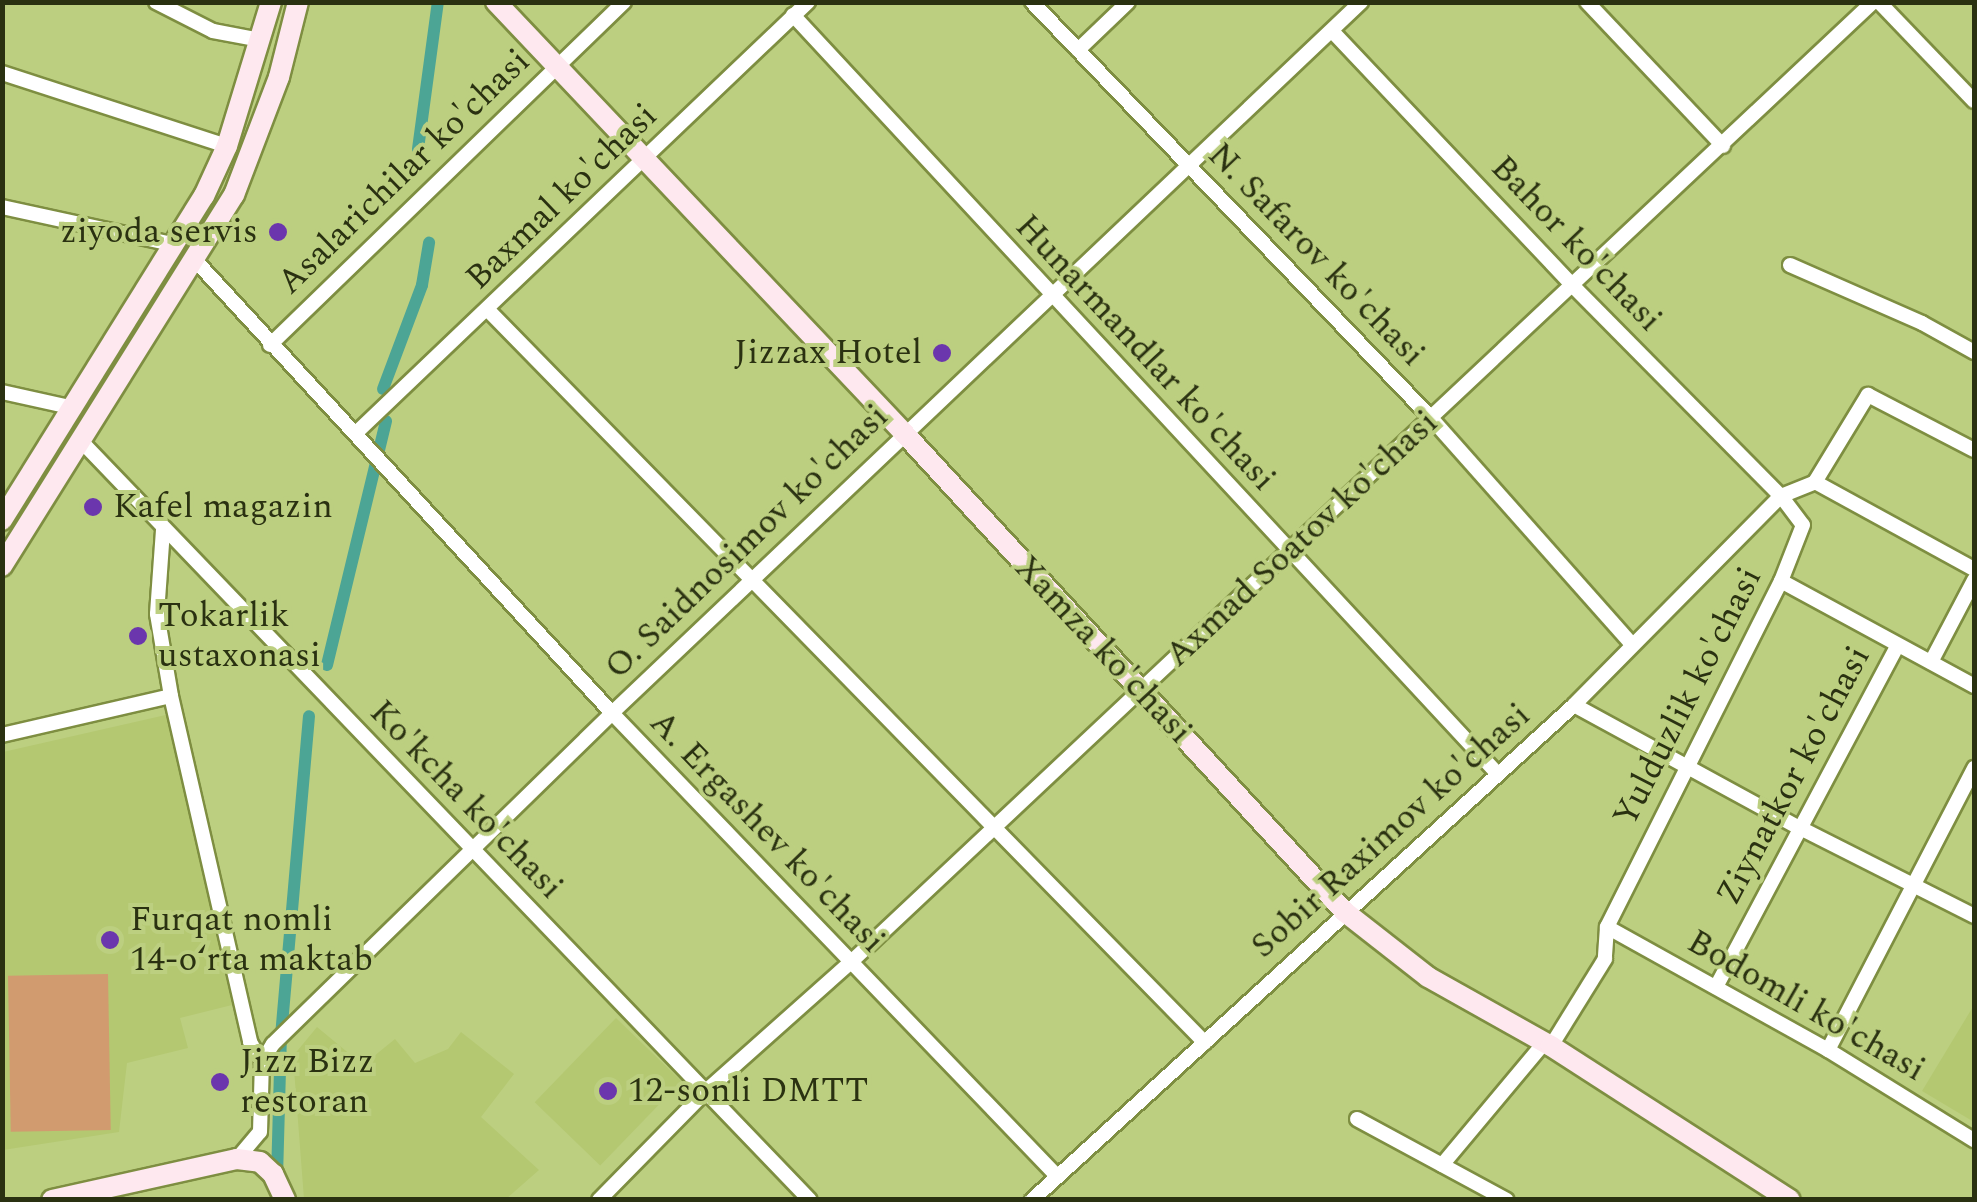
<!DOCTYPE html>
<meta charset="utf-8">
<style>
body{margin:0}
#map{position:relative;width:1977px;height:1202px;overflow:hidden;background:#bccf80;font-family:Spectral,serif}
div>[style]{position:absolute}
.built>*{inset:0;background:#b4c871;transform-origin:0 0}
.green>*{inset:0;background:#d19b6f;transform-origin:0 0}
.canal>*{height:12px;margin:-6px;padding:0 6px;transform-origin:6px;border-radius:6px;background:#4ca595}
.roads{filter:drop-shadow(2px 0 #7e8e41) drop-shadow(-2px 0 #7e8e41) drop-shadow(0 2px #7e8e41) drop-shadow(0 -2px #7e8e41)}
.street>*{height:14px;margin:-7px;padding:0 7px;transform-origin:7px;border-radius:7px;background:#fff}
.secondary>*{height:20px;margin:-10px;padding:0 10px;transform-origin:10px;border-radius:10px;background:#fee8ef}
.dots>*{width:28px;height:28px;translate:-50% -50%;box-sizing:border-box;border:5px solid #bccf80;border-radius:50%}
span{translate:-50% -50%;white-space:nowrap;text-align:center;line-height:1.15;-webkit-text-stroke:8px #bccf80;paint-order:stroke}
.street-label{font-size:35px;color:#2a3111}
.poi-label{font-size:35px;color:#2a3111}
.right{translate:-100% -50%;text-align:right}
.left{translate:0 -50%;text-align:left}
.frame{position:absolute;inset:0;border:5px solid #2a3111;pointer-events:none}
</style>
<div id="map">
<div class="built">
<div style="clip-path:polygon(170px 714px,232px 1005px,180px 1018px,188px 1048px,127px 1063px,119px 1132px,3px 1150px,3px 752px)"></div>
<div style="clip-path:polygon(1974px 1005px,1974px 1122px,1922px 1091px)"></div>
<div style="left:616px;top:1018px;width:91px;height:117px;rotate:44deg"></div>
<div style="clip-path:polygon(317px 1027px,363px 1065px,395px 1039px,415px 1063px,448px 1049px,461px 1032px,514px 1074px,481px 1117px,539px 1170px,506px 1199px,304px 1199px,293px 1056px)"></div>
</div>
<div class="green">
<div style="left:108px;top:974px;width:156px;height:100px;rotate:89deg"></div>
</div>
<div class="canal">
<div style="left:418px;top:149px;width:148px;rotate:-82.3deg"></div>
<div style="left:383px;top:389px;width:111px;rotate:-69.4deg"></div>
<div style="left:422px;top:285px;width:43px;rotate:-80.5deg"></div>
<div style="left:327px;top:665px;width:251px;rotate:-76.4deg"></div>
<div style="left:277px;top:1177px;width:141px;rotate:-88.4deg"></div>
<div style="left:281px;top:1036px;width:321px;rotate:-85deg"></div>
</div>
<div class="roads">
<div class="street">
<div style="left:156px;top:2px;width:64px;rotate:27deg"></div>
<div style="left:213px;top:31px;width:49px;rotate:10.6deg"></div>
<div style="left:1032px;top:2px;width:576px;rotate:46.19deg"></div>
<div style="left:1431px;top:418px;width:302px;rotate:48.4deg"></div>
<div style="left:1587px;top:2px;width:198px;rotate:46.6deg"></div>
<div style="left:1879px;top:2px;width:137px;rotate:46.2deg"></div>
<div style="left:793px;top:15px;width:1034px;rotate:47.12deg"></div>
<div style="left:1332px;top:31px;width:349px;rotate:46.6deg"></div>
<div style="left:1572px;top:285px;width:297px;rotate:45.3deg"></div>
<div style="left:1781px;top:496px;width:36px;rotate:53deg"></div>
<div style="left:1803px;top:525px;width:60px;rotate:111.4deg"></div>
<div style="left:1781px;top:581px;width:387px;rotate:116.7deg"></div>
<div style="left:1607px;top:927px;width:32px;rotate:94deg"></div>
<div style="left:1605px;top:959px;width:102px;rotate:121.8deg"></div>
<div style="left:1078px;top:50px;width:69px;rotate:-43.8deg"></div>
<div style="left:2px;top:73px;width:237px;rotate:18deg"></div>
<div style="left:2px;top:207px;width:178px;rotate:12.3deg"></div>
<div style="left:195px;top:260px;width:616px;rotate:47.37deg"></div>
<div style="left:612px;top:713px;width:642px;rotate:46.14deg"></div>
<div style="left:1790px;top:265px;width:144px;rotate:23.7deg"></div>
<div style="left:1922px;top:323px;width:60px;rotate:29.1deg"></div>
<div style="left:488px;top:310px;width:1025px;rotate:45.63deg"></div>
<div style="left:270px;top:345px;width:493px;rotate:-44.1deg"></div>
<div style="left:2px;top:392px;width:74px;rotate:12.5deg"></div>
<div style="left:356px;top:433px;width:625px;rotate:-43.64deg"></div>
<div style="left:81px;top:441px;width:1052px;rotate:46.16deg"></div>
<div style="left:1815px;top:482px;width:102px;rotate:-58.7deg"></div>
<div style="left:1868px;top:395px;width:119px;rotate:27.4deg"></div>
<div style="left:163px;top:530px;width:84px;rotate:94.1deg"></div>
<div style="left:157px;top:614px;width:83px;rotate:80.3deg"></div>
<div style="left:171px;top:696px;width:355px;rotate:77.1deg"></div>
<div style="left:250px;top:1042px;width:23px;rotate:59deg"></div>
<div style="left:1781px;top:581px;width:220px;rotate:28.5deg"></div>
<div style="left:1931px;top:662px;width:93px;rotate:-62.3deg"></div>
<div style="left:1574px;top:705px;width:257px;rotate:28.6deg"></div>
<div style="left:1800px;top:828px;width:195px;rotate:26.8deg"></div>
<div style="left:2px;top:735px;width:173px;rotate:-13deg"></div>
<div style="left:1607px;top:927px;width:253px;rotate:29.1deg"></div>
<div style="left:1828px;top:1050px;width:172px;rotate:31.7deg"></div>
<div style="left:1716px;top:987px;width:387px;rotate:-62deg"></div>
<div style="left:1828px;top:1050px;width:318px;rotate:-62.6deg"></div>
<div style="left:1357px;top:1119px;width:170px;rotate:28.4deg"></div>
<div style="left:237px;top:1159px;width:35px;rotate:-50deg"></div>
<div style="left:260px;top:1132px;width:70px;rotate:-88.4deg"></div>
<div style="left:262px;top:1062px;width:21px;rotate:-59deg"></div>
<div style="left:273px;top:1044px;width:474px;rotate:-44.3deg"></div>
<div style="left:612px;top:713px;width:1033px;rotate:-43.51deg"></div>
<div style="left:1442px;top:1165px;width:160px;rotate:-50.1deg"></div>
<div style="left:599px;top:1200px;width:153px;rotate:-45.5deg"></div>
<div style="left:706px;top:1091px;width:194px;rotate:-41.7deg"></div>
<div style="left:851px;top:962px;width:1402px;rotate:-43.21deg"></div>
<div style="left:1032px;top:1200px;width:734px;rotate:-42.4deg"></div>
<div style="left:1574px;top:705px;width:294px;rotate:-45.3deg"></div>
<div style="left:1781px;top:496px;width:37px;rotate:-22deg"></div>
<div style="left:1815px;top:482px;width:181px;rotate:28.7deg"></div>
</div>
<div class="secondary">
<div style="left:496px;top:2px;width:593px;rotate:46.57deg"></div>
<div style="left:904px;top:433px;width:651px;rotate:47.37deg"></div>
<div style="left:1345px;top:912px;width:105px;rotate:38.1deg"></div>
<div style="left:1428px;top:977px;width:141px;rotate:29.3deg"></div>
<div style="left:1551px;top:1046px;width:284px;rotate:32.8deg"></div>
<div style="left:2px;top:520px;width:382px;rotate:-58.1deg"></div>
<div style="left:204px;top:196px;width:55px;rotate:-65.3deg"></div>
<div style="left:227px;top:146px;width:151px;rotate:-73deg"></div>
<div style="left:2px;top:566px;width:438px;rotate:-58deg"></div>
<div style="left:234px;top:195px;width:126px;rotate:-69.1deg"></div>
<div style="left:279px;top:77px;width:77px;rotate:-75.8deg"></div>
<div style="left:52px;top:1200px;width:189px;rotate:-12.5deg"></div>
<div style="left:237px;top:1159px;width:23px;rotate:7deg"></div>
<div style="left:260px;top:1162px;width:18px;rotate:43deg"></div>
<div style="left:273px;top:1174px;width:29px;rotate:65deg"></div>
</div>
</div>
<div class="dots">
<div style="left:278px;top:232px;background:#6b36ad"></div>
<div style="left:942px;top:353px;background:#6b36ad"></div>
<div style="left:93px;top:507px;background:#6b36ad"></div>
<div style="left:138px;top:636px;background:#6b36ad"></div>
<div style="left:110px;top:940px;background:#6b36ad"></div>
<div style="left:220px;top:1082px;background:#6b36ad"></div>
<div style="left:608px;top:1091px;background:#6b36ad"></div>
</div>
<div class="street-label">
<span style="left:404px;top:172px;rotate:-44deg">Asalarichilar ko'chasi</span>
<span style="left:562px;top:197px;rotate:-44deg">Baxmal ko'chasi</span>
<span style="left:1576px;top:244px;rotate:46deg">Bahor ko'chasi</span>
<span style="left:1316px;top:255px;rotate:46deg">N. Safarov ko'chasi</span>
<span style="left:1145px;top:353px;rotate:47deg">Hunarmandlar ko'chasi</span>
<span style="left:1302px;top:539px;rotate:-43deg">Axmad Soatov ko'chasi</span>
<span style="left:747px;top:542px;rotate:-44deg">O. Saidnosimov ko'chasi</span>
<span style="left:1103px;top:650px;rotate:47deg">Xamza ko'chasi</span>
<span style="left:1688px;top:697px;rotate:-63deg">Yulduzlik ko'chasi</span>
<span style="left:1794px;top:776px;rotate:-62deg">Ziynatkor ko'chasi</span>
<span style="left:466px;top:800px;rotate:46deg">Ko'kcha ko'chasi</span>
<span style="left:1391px;top:831px;rotate:-42deg">Sobir Raximov ko'chasi</span>
<span style="left:767px;top:832px;rotate:46deg">A. Ergashev ko'chasi</span>
<span style="left:1806px;top:1006px;rotate:30deg">Bodomli ko'chasi</span>
</div>
<div class="poi-label">
<span class="right" style="left:258px;top:232px">ziyoda servis</span>
<span class="right" style="left:922px;top:353px">Jizzax Hotel</span>
<span class="left" style="left:113px;top:507px">Kafel magazin</span>
<span class="left" style="left:158px;top:636px">Tokarlik<br>ustaxonasi</span>
<span class="left" style="left:130px;top:940px">Furqat nomli<br>14-oʻrta maktab</span>
<span class="left" style="left:240px;top:1082px">Jizz Bizz<br>restoran</span>
<span class="left" style="left:628px;top:1091px">12-sonli DMTT</span>
</div>
<div class="frame"></div>
</div>
